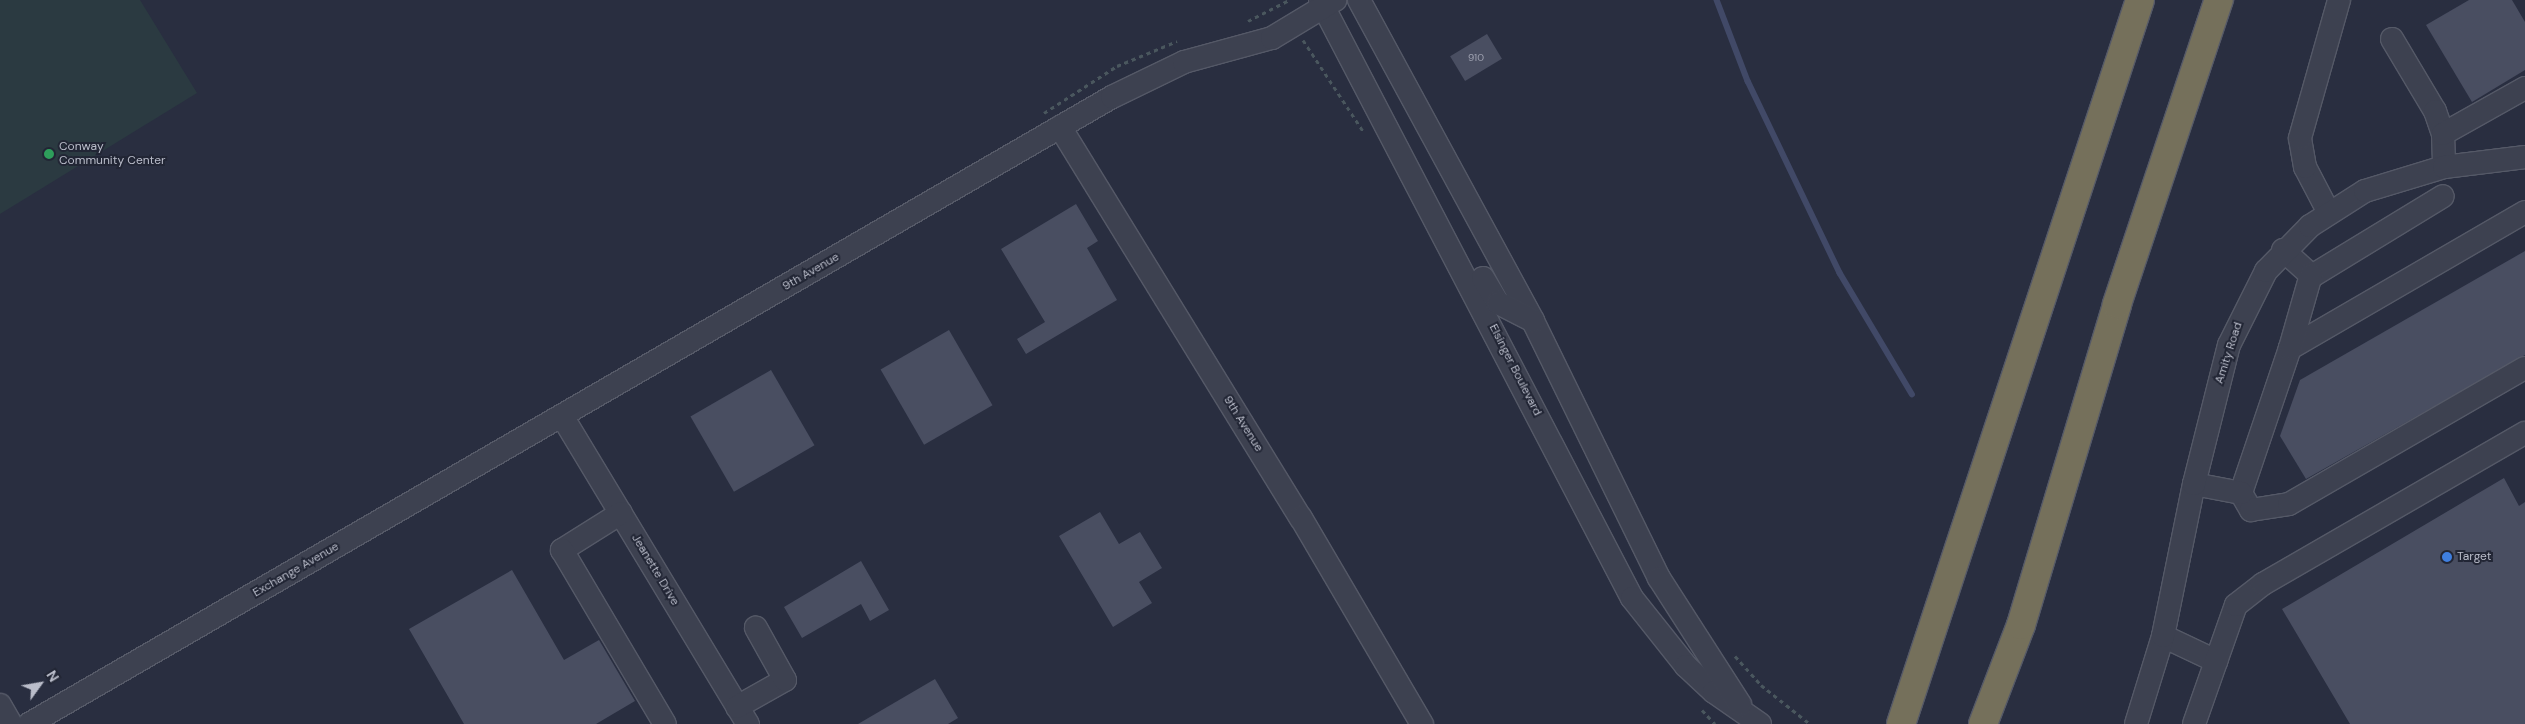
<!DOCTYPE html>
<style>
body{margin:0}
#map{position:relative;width:2525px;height:724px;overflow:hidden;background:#292e40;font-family:"DM Sans",sans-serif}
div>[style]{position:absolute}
.green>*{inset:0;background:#2b3a41}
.stream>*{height:5.5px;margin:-2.75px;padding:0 2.75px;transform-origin:2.75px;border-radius:2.75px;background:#414967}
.building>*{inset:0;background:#494e61;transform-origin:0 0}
.path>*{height:3px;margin-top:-1.5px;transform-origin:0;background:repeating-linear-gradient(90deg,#4a575e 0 4px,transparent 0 8px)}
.roads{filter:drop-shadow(1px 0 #555967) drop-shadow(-1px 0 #555967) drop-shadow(0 1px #555967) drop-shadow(0 -1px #555967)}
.minor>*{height:22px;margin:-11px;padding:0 11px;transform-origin:11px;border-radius:11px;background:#3d4150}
.highway>*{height:28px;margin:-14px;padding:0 14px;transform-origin:14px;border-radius:14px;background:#75705b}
.dots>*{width:14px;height:14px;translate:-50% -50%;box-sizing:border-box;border:2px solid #222635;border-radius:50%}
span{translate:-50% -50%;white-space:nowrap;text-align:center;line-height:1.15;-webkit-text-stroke:4px #222635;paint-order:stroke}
.number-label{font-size:10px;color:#9ea1b0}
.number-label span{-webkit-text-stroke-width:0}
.poi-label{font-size:12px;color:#babdca}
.left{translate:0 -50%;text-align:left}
.street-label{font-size:12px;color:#babdca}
.north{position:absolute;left:15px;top:659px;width:50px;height:50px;-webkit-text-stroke:4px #222635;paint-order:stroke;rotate:58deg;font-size:14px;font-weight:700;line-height:20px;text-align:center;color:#babdca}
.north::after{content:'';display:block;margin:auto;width:18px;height:22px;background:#babdca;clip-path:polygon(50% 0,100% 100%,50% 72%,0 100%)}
</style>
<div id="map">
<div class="green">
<div style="clip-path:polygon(0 0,140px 0,197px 93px,0 214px)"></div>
</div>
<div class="stream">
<div style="left:1717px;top:0;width:87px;rotate:69.1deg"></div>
<div style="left:1748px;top:81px;width:213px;rotate:64.4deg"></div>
<div style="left:1840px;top:273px;width:141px;rotate:59.2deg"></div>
</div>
<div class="building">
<div style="clip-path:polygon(2469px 0,2512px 0,2525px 22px,2525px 70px,2472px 102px,2426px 25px)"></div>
<div style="left:1487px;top:34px;width:29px;height:43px;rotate:59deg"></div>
<div style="clip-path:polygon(1076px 204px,1098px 241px,1087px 248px,1117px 300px,1026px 354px,1017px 339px,1045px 322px,1001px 249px)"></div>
<div style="clip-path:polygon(2525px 251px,2525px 355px,2306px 479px,2280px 436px,2300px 380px)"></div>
<div style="left:949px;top:330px;width:87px;height:79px;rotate:60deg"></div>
<div style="left:771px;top:370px;width:87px;height:93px;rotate:60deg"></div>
<div style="clip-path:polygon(2504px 478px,2519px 506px,2525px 502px,2525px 724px,2350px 724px,2282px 609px)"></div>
<div style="clip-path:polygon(1100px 512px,1119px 544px,1140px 532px,1162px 568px,1139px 582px,1152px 603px,1113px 627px,1059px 536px)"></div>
<div style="clip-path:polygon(861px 561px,889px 610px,870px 621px,861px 604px,802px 638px,784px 607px)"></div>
<div style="clip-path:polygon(512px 570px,564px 660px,599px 640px,635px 701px,596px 724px,464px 724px,409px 629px)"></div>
<div style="clip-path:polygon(935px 679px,958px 718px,948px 724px,858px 724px)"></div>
</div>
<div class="path">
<div style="left:1248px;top:21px;width:46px;rotate:-27.1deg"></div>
<div style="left:1303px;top:40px;width:109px;rotate:56.6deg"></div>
<div style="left:1044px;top:113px;width:87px;rotate:-32.8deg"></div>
<div style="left:1117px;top:66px;width:65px;rotate:-22.6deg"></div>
<div style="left:1735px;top:656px;width:39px;rotate:48deg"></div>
<div style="left:1761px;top:685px;width:63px;rotate:38.5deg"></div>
<div style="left:1702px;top:710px;width:19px;rotate:47deg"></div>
</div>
<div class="roads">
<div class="minor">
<div style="left:1320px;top:0;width:674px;rotate:62.45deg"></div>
<div style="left:1632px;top:598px;width:87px;rotate:51.5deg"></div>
<div style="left:1686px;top:666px;width:38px;rotate:43deg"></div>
<div style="left:1714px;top:692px;width:56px;rotate:34.8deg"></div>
<div style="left:1359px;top:0;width:365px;rotate:61.5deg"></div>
<div style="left:1533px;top:321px;width:286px;rotate:63.9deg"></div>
<div style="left:1659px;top:578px;width:150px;rotate:57.3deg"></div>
<div style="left:2392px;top:39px;width:84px;rotate:59.2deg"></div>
<div style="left:2435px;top:111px;width:24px;rotate:71deg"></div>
<div style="left:2443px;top:134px;width:33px;rotate:88deg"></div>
<div style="left:1060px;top:127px;width:459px;rotate:58.4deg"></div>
<div style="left:1301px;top:518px;width:239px;rotate:59.6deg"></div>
<div style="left:2443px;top:134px;width:94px;rotate:-29.3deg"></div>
<div style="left:2525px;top:212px;width:272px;rotate:149.9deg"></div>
<div style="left:2290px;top:348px;width:153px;rotate:108.7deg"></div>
<div style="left:2241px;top:493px;width:20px;rotate:60deg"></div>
<div style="left:2251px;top:510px;width:38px;rotate:-9deg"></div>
<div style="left:2289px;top:504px;width:272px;rotate:-30deg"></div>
<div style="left:2329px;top:213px;width:52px;rotate:-117.6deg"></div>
<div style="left:2305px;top:167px;width:29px;rotate:-100deg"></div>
<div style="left:2300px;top:138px;width:143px;rotate:-74.2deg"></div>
<div style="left:2283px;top:250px;width:39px;rotate:42deg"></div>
<div style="left:2312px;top:276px;width:153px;rotate:-31.4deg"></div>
<div style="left:1483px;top:278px;width:29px;rotate:59deg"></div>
<div style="left:1498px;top:303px;width:39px;rotate:27deg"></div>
<div style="left:2290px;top:348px;width:76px;rotate:-74deg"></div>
<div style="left:562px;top:416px;width:360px;rotate:58.9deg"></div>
<div style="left:2194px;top:484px;width:48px;rotate:10.8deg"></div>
<div style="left:621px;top:513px;width:70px;rotate:147.9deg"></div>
<div style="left:562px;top:550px;width:202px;rotate:59.4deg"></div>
<div style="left:2163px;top:636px;width:59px;rotate:25.3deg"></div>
<div style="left:0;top:705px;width:22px;rotate:60deg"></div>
<div style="left:737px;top:707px;width:55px;rotate:-29.4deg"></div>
<div style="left:785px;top:680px;width:60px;rotate:-119.1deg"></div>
<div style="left:29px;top:724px;width:1251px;rotate:-30.07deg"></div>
<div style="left:1112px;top:97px;width:80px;rotate:-25.9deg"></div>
<div style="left:1184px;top:62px;width:91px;rotate:-15.3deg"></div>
<div style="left:1272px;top:38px;width:74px;rotate:-31.1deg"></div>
<div style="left:2136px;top:724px;width:92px;rotate:-72.9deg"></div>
<div style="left:2163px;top:636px;width:155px;rotate:-78.5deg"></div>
<div style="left:2194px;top:484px;width:143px;rotate:-75.9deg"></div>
<div style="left:2229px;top:345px;width:83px;rotate:-63.4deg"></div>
<div style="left:2266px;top:271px;width:63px;rotate:-45.6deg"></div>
<div style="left:2310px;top:226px;width:65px;rotate:-32.5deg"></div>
<div style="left:2365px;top:191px;width:83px;rotate:-16.9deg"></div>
<div style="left:2444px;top:167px;width:82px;rotate:-7deg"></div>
<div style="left:2194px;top:724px;width:126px;rotate:-70.6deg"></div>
<div style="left:2236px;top:605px;width:34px;rotate:-38deg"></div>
<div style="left:2263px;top:584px;width:302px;rotate:-30deg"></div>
</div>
<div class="highway">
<div style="left:1901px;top:724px;width:762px;rotate:-71.73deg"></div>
<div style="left:1983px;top:724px;width:106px;rotate:-69deg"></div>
<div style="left:2021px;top:625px;width:335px;rotate:-73.3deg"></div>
<div style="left:2117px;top:304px;width:321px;rotate:-71.5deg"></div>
</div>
</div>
<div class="dots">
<div style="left:49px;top:154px;background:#2e9e5b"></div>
<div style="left:2447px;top:557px;background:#3f7fe0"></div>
</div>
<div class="number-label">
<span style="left:1476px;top:58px">910</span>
</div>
<div class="poi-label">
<span class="left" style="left:59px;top:154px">Conway<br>Community Center</span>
<span class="left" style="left:2457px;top:557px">Target</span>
</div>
<div class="street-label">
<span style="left:811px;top:272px;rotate:-30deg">9th Avenue</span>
<span style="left:2229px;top:353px;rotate:-72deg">Amity Road</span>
<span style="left:1515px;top:370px;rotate:63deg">Elsinger Boulevard</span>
<span style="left:1243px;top:424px;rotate:58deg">9th Avenue</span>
<span style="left:296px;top:570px;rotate:-30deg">Exchange Avenue</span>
<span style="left:655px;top:570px;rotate:59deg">Jeanette Drive</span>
</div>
<div class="north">N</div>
</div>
